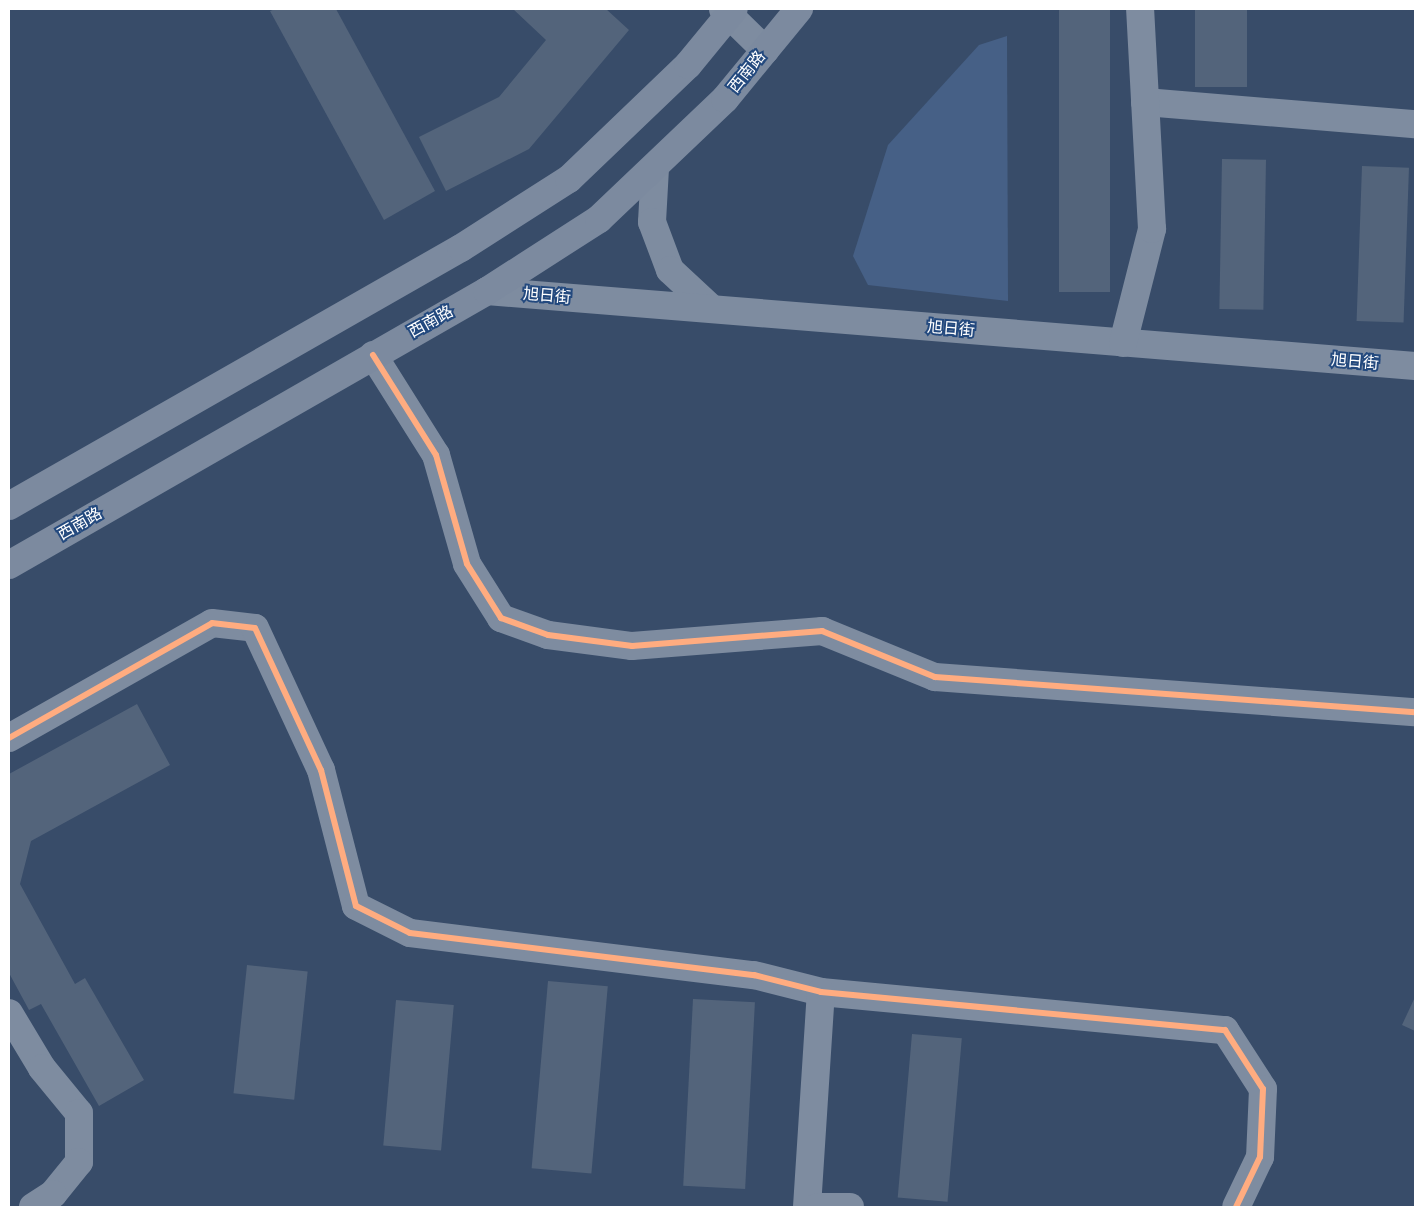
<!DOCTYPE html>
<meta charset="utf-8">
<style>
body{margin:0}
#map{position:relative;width:1424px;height:1216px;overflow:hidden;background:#384c69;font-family:"Nunito Sans","Noto Sans SC",sans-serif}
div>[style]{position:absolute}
.water>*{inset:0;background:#466086}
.building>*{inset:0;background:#53647b;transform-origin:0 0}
.minor>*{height:28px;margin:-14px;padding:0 14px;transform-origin:14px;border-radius:14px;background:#7e8ca0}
.major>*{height:28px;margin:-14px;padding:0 14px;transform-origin:14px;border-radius:14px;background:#7c8a9f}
.cycleway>*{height:6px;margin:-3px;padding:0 3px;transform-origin:3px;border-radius:3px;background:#ffac80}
span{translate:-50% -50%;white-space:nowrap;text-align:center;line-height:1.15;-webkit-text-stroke:4px #23497e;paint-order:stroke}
.street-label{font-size:16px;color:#fff}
.frame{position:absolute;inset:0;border:10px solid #fff;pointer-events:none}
</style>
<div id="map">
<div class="water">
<div style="clip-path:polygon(1007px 36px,1008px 301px,868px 285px,853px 256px,888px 145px,979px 45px)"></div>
</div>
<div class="building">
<div style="clip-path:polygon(275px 9px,336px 9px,435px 191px,384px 220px,270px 11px)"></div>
<div style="clip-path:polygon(513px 9px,606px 9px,629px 30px,529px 149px,446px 191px,419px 137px,499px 97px,546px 40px)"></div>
<div style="left:1059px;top:9px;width:51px;height:283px"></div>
<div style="left:1195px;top:9px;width:52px;height:78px"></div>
<div style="left:1222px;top:159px;width:44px;height:150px;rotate:1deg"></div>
<div style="left:1362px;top:166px;width:47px;height:155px;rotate:2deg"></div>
<div style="clip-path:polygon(137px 704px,170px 765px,31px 841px,20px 884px,75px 984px,85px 978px,144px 1080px,99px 1106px,41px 1004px,29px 1010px,9px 973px,9px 774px)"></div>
<div style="left:247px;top:965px;width:61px;height:129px;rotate:6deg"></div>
<div style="left:548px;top:981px;width:60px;height:188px;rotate:5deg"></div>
<div style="clip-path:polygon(1415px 997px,1415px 1031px,1402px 1025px)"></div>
<div style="left:693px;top:999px;width:62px;height:187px;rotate:3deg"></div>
<div style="left:396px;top:1000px;width:58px;height:146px;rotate:5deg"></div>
<div style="left:912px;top:1034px;width:50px;height:164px;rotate:5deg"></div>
</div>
<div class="minor">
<div style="left:723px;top:9px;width:59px;rotate:44.3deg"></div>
<div style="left:1145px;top:102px;width:271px;rotate:4.7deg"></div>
<div style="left:655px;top:168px;width:54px;rotate:93.2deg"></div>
<div style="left:652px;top:222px;width:51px;rotate:69.4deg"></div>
<div style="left:670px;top:270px;width:57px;rotate:42.9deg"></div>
<div style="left:487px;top:291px;width:931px;rotate:4.62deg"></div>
<div style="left:1123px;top:343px;width:118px;rotate:-75.7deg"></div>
<div style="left:1152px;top:229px;width:220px;rotate:-93.1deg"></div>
<div style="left:373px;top:355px;width:118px;rotate:57.8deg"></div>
<div style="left:436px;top:455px;width:113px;rotate:74.1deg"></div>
<div style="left:467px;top:564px;width:64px;rotate:57.8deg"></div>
<div style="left:501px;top:618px;width:50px;rotate:19.9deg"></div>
<div style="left:548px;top:635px;width:85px;rotate:7.5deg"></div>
<div style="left:632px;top:646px;width:191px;rotate:-4.5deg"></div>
<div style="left:822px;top:631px;width:122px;rotate:22.2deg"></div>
<div style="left:935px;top:677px;width:481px;rotate:4.2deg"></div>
<div style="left:9px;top:738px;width:233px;rotate:-29.5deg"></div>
<div style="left:212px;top:623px;width:43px;rotate:6.6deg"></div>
<div style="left:255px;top:628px;width:157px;rotate:65.1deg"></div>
<div style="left:321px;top:770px;width:140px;rotate:75.6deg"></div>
<div style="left:356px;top:906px;width:60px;rotate:26.6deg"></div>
<div style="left:410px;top:933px;width:347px;rotate:7deg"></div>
<div style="left:754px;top:975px;width:69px;rotate:14.2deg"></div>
<div style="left:821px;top:992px;width:406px;rotate:5.4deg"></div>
<div style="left:1225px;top:1030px;width:70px;rotate:57.2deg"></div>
<div style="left:1263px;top:1089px;width:68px;rotate:92.5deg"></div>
<div style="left:1260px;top:1157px;width:55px;rotate:115.6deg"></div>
<div style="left:9px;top:1013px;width:64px;rotate:59deg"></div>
<div style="left:42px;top:1068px;width:58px;rotate:50.6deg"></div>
<div style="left:79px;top:1113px;width:49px;rotate:90deg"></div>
<div style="left:79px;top:1162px;width:41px;rotate:129.1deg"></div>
<div style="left:53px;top:1194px;width:24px;rotate:147deg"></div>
<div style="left:807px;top:1207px;width:215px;rotate:-86.3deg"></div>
<div style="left:818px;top:1207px;width:32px"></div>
</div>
<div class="major">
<div style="left:9px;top:506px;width:520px;rotate:-29.72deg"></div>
<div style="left:461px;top:248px;width:128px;rotate:-32.6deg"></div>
<div style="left:569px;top:179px;width:165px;rotate:-43.8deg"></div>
<div style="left:688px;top:65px;width:72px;rotate:-50.6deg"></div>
<div style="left:9px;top:565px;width:551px;rotate:-29.82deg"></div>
<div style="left:487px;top:291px;width:133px;rotate:-32.7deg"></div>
<div style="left:599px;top:219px;width:174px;rotate:-43.6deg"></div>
<div style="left:725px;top:99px;width:117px;rotate:-50.6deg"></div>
</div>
<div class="cycleway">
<div style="left:373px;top:355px;width:118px;rotate:57.8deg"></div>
<div style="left:436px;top:455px;width:113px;rotate:74.1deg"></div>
<div style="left:467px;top:564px;width:64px;rotate:57.8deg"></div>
<div style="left:501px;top:618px;width:50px;rotate:19.9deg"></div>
<div style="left:548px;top:635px;width:85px;rotate:7.5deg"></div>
<div style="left:632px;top:646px;width:191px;rotate:-4.5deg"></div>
<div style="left:822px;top:631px;width:122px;rotate:22.2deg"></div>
<div style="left:935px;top:677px;width:481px;rotate:4.2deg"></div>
<div style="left:9px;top:738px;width:233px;rotate:-29.5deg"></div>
<div style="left:212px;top:623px;width:43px;rotate:6.6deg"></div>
<div style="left:255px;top:628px;width:157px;rotate:65.1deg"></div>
<div style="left:321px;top:770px;width:140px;rotate:75.6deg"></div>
<div style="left:356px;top:906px;width:60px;rotate:26.6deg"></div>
<div style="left:410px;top:933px;width:347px;rotate:7deg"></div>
<div style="left:754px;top:975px;width:69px;rotate:14.2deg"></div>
<div style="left:821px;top:992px;width:406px;rotate:5.4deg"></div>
<div style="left:1225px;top:1030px;width:70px;rotate:57.2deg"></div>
<div style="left:1263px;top:1089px;width:68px;rotate:92.5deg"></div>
<div style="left:1260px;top:1157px;width:55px;rotate:115.6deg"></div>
</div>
<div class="street-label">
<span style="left:747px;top:72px;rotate:-51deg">西南路</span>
<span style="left:547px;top:296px;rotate:5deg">旭日街</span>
<span style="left:431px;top:322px;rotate:-29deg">西南路</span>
<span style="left:951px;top:329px;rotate:5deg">旭日街</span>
<span style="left:1355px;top:362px;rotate:5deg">旭日街</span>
<span style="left:80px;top:524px;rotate:-30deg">西南路</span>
</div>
<div class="frame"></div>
</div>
